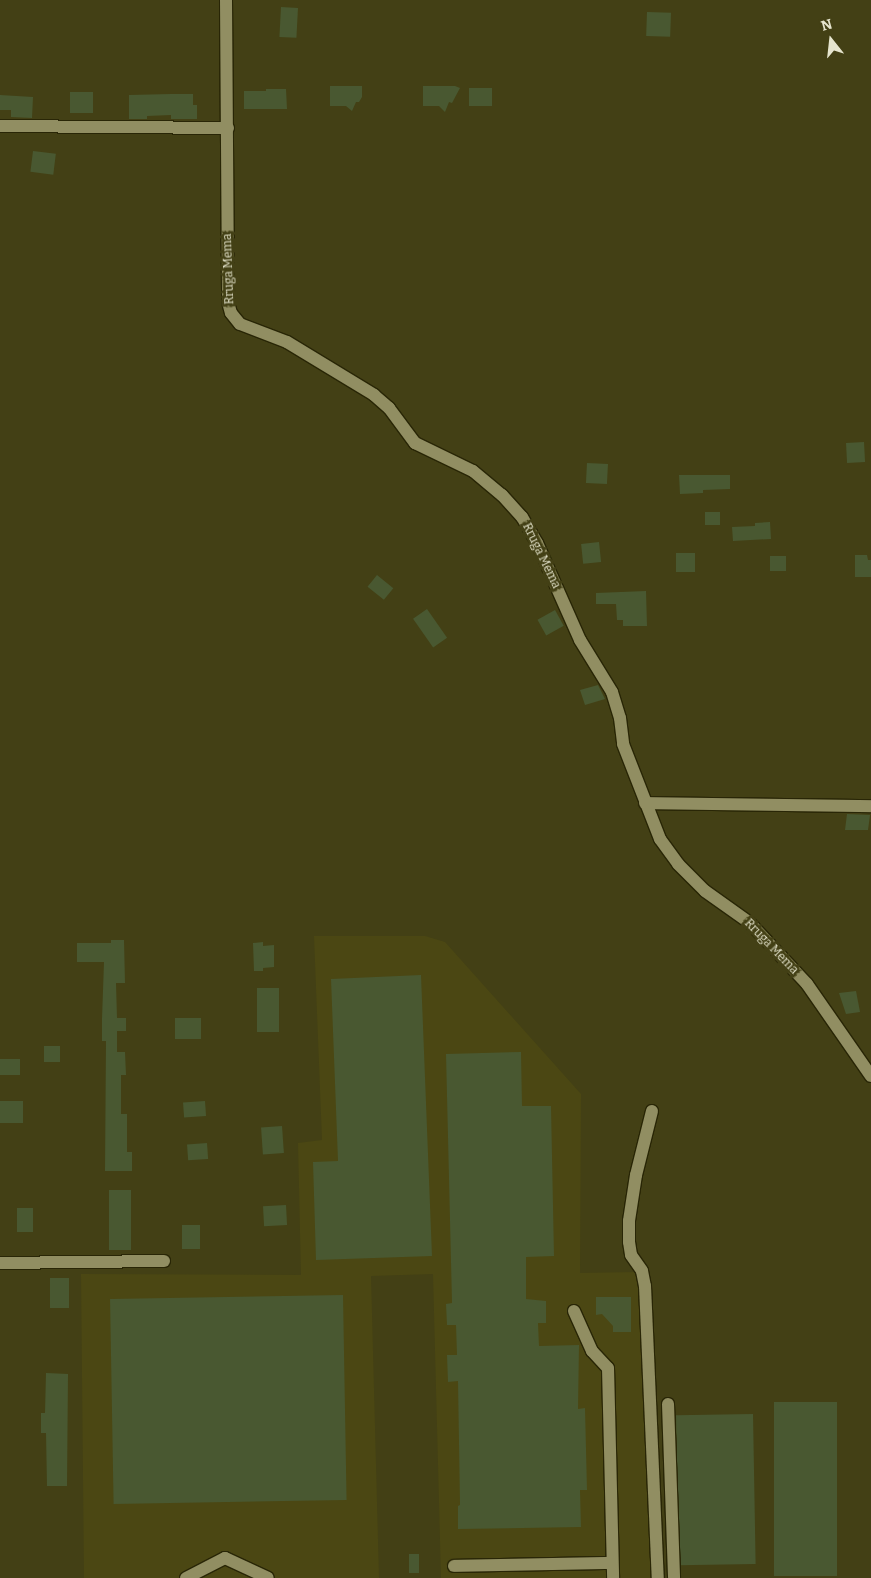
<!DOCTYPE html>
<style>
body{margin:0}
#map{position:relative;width:871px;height:1578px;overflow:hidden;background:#434015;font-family:Bitter,serif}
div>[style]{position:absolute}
.built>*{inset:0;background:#4b4713}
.building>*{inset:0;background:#495831;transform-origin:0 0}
.roads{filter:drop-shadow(1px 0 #292606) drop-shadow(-1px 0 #292606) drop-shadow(0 1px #292606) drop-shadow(0 -1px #292606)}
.minor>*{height:12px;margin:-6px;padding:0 6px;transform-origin:6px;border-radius:6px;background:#918e62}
span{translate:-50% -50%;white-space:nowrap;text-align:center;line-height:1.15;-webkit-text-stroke:5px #434015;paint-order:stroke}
.street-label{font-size:12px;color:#e6e5ce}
.north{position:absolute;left:806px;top:15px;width:50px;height:50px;-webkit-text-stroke:4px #434015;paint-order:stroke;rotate:344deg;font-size:14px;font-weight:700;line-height:20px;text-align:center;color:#e6e5ce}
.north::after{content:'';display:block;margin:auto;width:18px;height:22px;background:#e6e5ce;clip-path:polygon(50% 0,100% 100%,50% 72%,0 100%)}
</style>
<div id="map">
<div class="built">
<div style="clip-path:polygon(314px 936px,425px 936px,445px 942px,581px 1094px,580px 1273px,637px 1272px,641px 1288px,655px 1578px,441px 1578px,433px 1274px,371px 1276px,379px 1578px,84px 1578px,81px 1274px,301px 1275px,298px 1143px,322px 1140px)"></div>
</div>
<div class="building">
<div style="left:281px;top:7px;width:17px;height:30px;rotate:3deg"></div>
<div style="left:647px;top:12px;width:24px;height:24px;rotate:2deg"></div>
<div style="clip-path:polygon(330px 86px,362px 86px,362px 97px,359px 102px,356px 102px,352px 111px,346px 106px,330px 106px)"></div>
<div style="clip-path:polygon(423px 86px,455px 86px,460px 88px,452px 103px,449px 102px,445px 112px,439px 106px,423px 106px)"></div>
<div style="left:469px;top:88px;width:23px;height:18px"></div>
<div style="clip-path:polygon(266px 89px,286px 89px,287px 109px,244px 109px,244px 91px,266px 91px)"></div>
<div style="left:70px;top:92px;width:23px;height:21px"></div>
<div style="clip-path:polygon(171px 94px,193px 94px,193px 105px,197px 105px,197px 119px,171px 119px,171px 115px,147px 116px,147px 119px,129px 119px,129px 95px)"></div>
<div style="clip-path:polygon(0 95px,33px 97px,32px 118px,11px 117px,11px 110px,0 110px)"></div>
<div style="left:33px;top:151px;width:23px;height:21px;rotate:7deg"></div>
<div style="left:864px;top:442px;width:20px;height:18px;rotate:87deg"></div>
<div style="left:587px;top:463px;width:21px;height:20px;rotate:3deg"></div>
<div style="clip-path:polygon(679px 475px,730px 475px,730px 489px,703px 490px,703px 493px,680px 494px)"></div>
<div style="left:705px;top:512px;width:15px;height:13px"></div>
<div style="clip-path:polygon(770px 522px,771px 539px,733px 541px,732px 527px,755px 526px,755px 523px)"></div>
<div style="left:599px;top:542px;width:20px;height:18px;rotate:84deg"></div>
<div style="left:676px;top:553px;width:19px;height:19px"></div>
<div style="clip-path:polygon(855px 555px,867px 555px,868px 560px,871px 560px,871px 577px,855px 577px)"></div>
<div style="left:770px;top:556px;width:16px;height:15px"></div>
<div style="left:377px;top:575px;width:21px;height:15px;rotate:39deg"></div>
<div style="clip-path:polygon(646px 591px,647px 626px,623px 626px,623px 620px,617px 620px,616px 604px,596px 604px,596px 593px)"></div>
<div style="left:427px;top:609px;width:35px;height:17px;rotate:55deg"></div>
<div style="left:555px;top:610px;width:18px;height:20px;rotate:61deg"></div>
<div style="clip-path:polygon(598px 685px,605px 699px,585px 705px,580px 690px)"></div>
<div style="clip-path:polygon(847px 814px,870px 815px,868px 830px,845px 830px)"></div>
<div style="clip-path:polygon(111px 940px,124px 940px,125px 983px,116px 983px,117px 1018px,126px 1018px,126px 1031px,117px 1031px,117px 1052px,125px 1052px,126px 1075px,121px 1075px,121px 1114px,127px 1114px,127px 1152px,132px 1152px,132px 1171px,105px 1171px,106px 1041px,102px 1041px,102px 1019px,104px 962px,77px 962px,77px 943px,111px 943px)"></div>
<div style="clip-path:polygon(263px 942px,263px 946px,274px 945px,274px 967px,263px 968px,263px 971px,254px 971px,253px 943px)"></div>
<div style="clip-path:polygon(421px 975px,432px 1256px,316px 1260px,313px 1162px,338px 1161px,331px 979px)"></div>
<div style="left:257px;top:988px;width:22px;height:44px"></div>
<div style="clip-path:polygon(856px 991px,860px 1012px,846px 1014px,839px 993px)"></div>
<div style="left:201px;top:1018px;width:21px;height:26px;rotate:90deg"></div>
<div style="left:44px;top:1046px;width:16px;height:16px"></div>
<div style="clip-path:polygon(521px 1052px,522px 1106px,551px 1106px,554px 1256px,526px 1257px,526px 1299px,546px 1301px,546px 1323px,538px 1323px,539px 1346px,579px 1345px,578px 1409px,585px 1408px,587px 1490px,580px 1490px,581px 1527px,458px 1529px,458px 1506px,460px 1505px,458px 1381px,448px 1382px,447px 1355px,457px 1355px,456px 1325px,447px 1325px,446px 1304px,452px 1303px,446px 1054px)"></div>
<div style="left:0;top:1059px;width:20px;height:16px"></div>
<div style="left:23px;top:1101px;width:22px;height:23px;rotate:90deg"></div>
<div style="left:205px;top:1101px;width:15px;height:22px;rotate:86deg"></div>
<div style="left:282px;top:1126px;width:27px;height:21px;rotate:86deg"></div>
<div style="left:207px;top:1143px;width:16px;height:20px;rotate:86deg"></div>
<div style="left:109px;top:1190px;width:22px;height:60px"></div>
<div style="left:286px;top:1205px;width:20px;height:23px;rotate:87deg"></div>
<div style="left:17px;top:1208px;width:16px;height:24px"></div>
<div style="left:182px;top:1225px;width:18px;height:24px"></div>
<div style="left:50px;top:1278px;width:19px;height:30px"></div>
<div style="left:343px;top:1295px;width:205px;height:233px;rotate:89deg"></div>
<div style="clip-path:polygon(596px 1297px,631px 1297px,631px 1332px,613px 1332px,613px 1326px,602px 1314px,596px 1315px)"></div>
<div style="clip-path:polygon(46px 1373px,68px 1374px,67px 1486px,47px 1486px,46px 1433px,41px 1433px,41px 1413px,45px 1413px)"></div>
<div style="left:774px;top:1402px;width:63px;height:174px"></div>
<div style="left:753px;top:1414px;width:150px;height:77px;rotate:89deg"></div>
<div style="left:409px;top:1554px;width:10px;height:19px"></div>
</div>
<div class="roads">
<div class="minor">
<div style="left:226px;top:0;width:302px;rotate:89.6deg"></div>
<div style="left:228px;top:302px;width:11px;rotate:75deg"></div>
<div style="left:231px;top:313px;width:14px;rotate:51deg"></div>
<div style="left:240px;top:324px;width:50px;rotate:21deg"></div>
<div style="left:287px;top:342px;width:102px;rotate:31.3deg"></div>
<div style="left:374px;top:395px;width:20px;rotate:41deg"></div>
<div style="left:389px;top:408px;width:44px;rotate:53.4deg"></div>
<div style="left:415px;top:443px;width:64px;rotate:25.8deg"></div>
<div style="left:473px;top:471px;width:38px;rotate:40deg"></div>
<div style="left:502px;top:495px;width:30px;rotate:48deg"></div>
<div style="left:522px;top:517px;width:30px;rotate:60deg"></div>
<div style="left:537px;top:543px;width:106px;rotate:66.1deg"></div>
<div style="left:580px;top:640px;width:61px;rotate:58.4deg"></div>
<div style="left:612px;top:692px;width:27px;rotate:73deg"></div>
<div style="left:620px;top:718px;width:26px;rotate:83deg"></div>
<div style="left:623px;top:744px;width:102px;rotate:68.7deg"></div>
<div style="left:660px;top:839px;width:31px;rotate:54deg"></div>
<div style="left:678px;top:864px;width:38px;rotate:45deg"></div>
<div style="left:705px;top:891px;width:55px;rotate:35.4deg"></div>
<div style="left:750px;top:923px;width:83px;rotate:46.9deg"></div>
<div style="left:807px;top:984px;width:112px;rotate:55.2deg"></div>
<div style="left:0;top:126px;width:228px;rotate:0.5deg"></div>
<div style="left:645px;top:803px;width:226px;rotate:0.8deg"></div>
<div style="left:652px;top:1111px;width:66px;rotate:104deg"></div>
<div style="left:636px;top:1175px;width:47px;rotate:98.7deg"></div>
<div style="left:629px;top:1221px;width:21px;rotate:90deg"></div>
<div style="left:629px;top:1242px;width:13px;rotate:81deg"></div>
<div style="left:631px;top:1255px;width:19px;rotate:55deg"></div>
<div style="left:642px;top:1271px;width:15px;rotate:79deg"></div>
<div style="left:645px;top:1286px;width:292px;rotate:87.5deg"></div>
<div style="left:0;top:1263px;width:164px;rotate:-0.7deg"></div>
<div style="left:574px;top:1311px;width:44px;rotate:65.8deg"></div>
<div style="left:592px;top:1351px;width:23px;rotate:47deg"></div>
<div style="left:608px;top:1368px;width:210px;rotate:88.6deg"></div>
<div style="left:668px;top:1404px;width:174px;rotate:88deg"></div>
<div style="left:454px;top:1566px;width:158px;rotate:-1.1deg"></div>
<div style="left:186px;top:1578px;width:44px;rotate:-27.1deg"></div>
<div style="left:225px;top:1558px;width:47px;rotate:24.9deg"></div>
</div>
</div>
<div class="street-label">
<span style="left:229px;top:269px;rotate:-92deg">Rruga Mema</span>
<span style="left:541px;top:556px;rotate:64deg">Rruga Mema</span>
<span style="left:771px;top:947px;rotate:46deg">Rruga Mema</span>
</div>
<div class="north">N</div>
</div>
